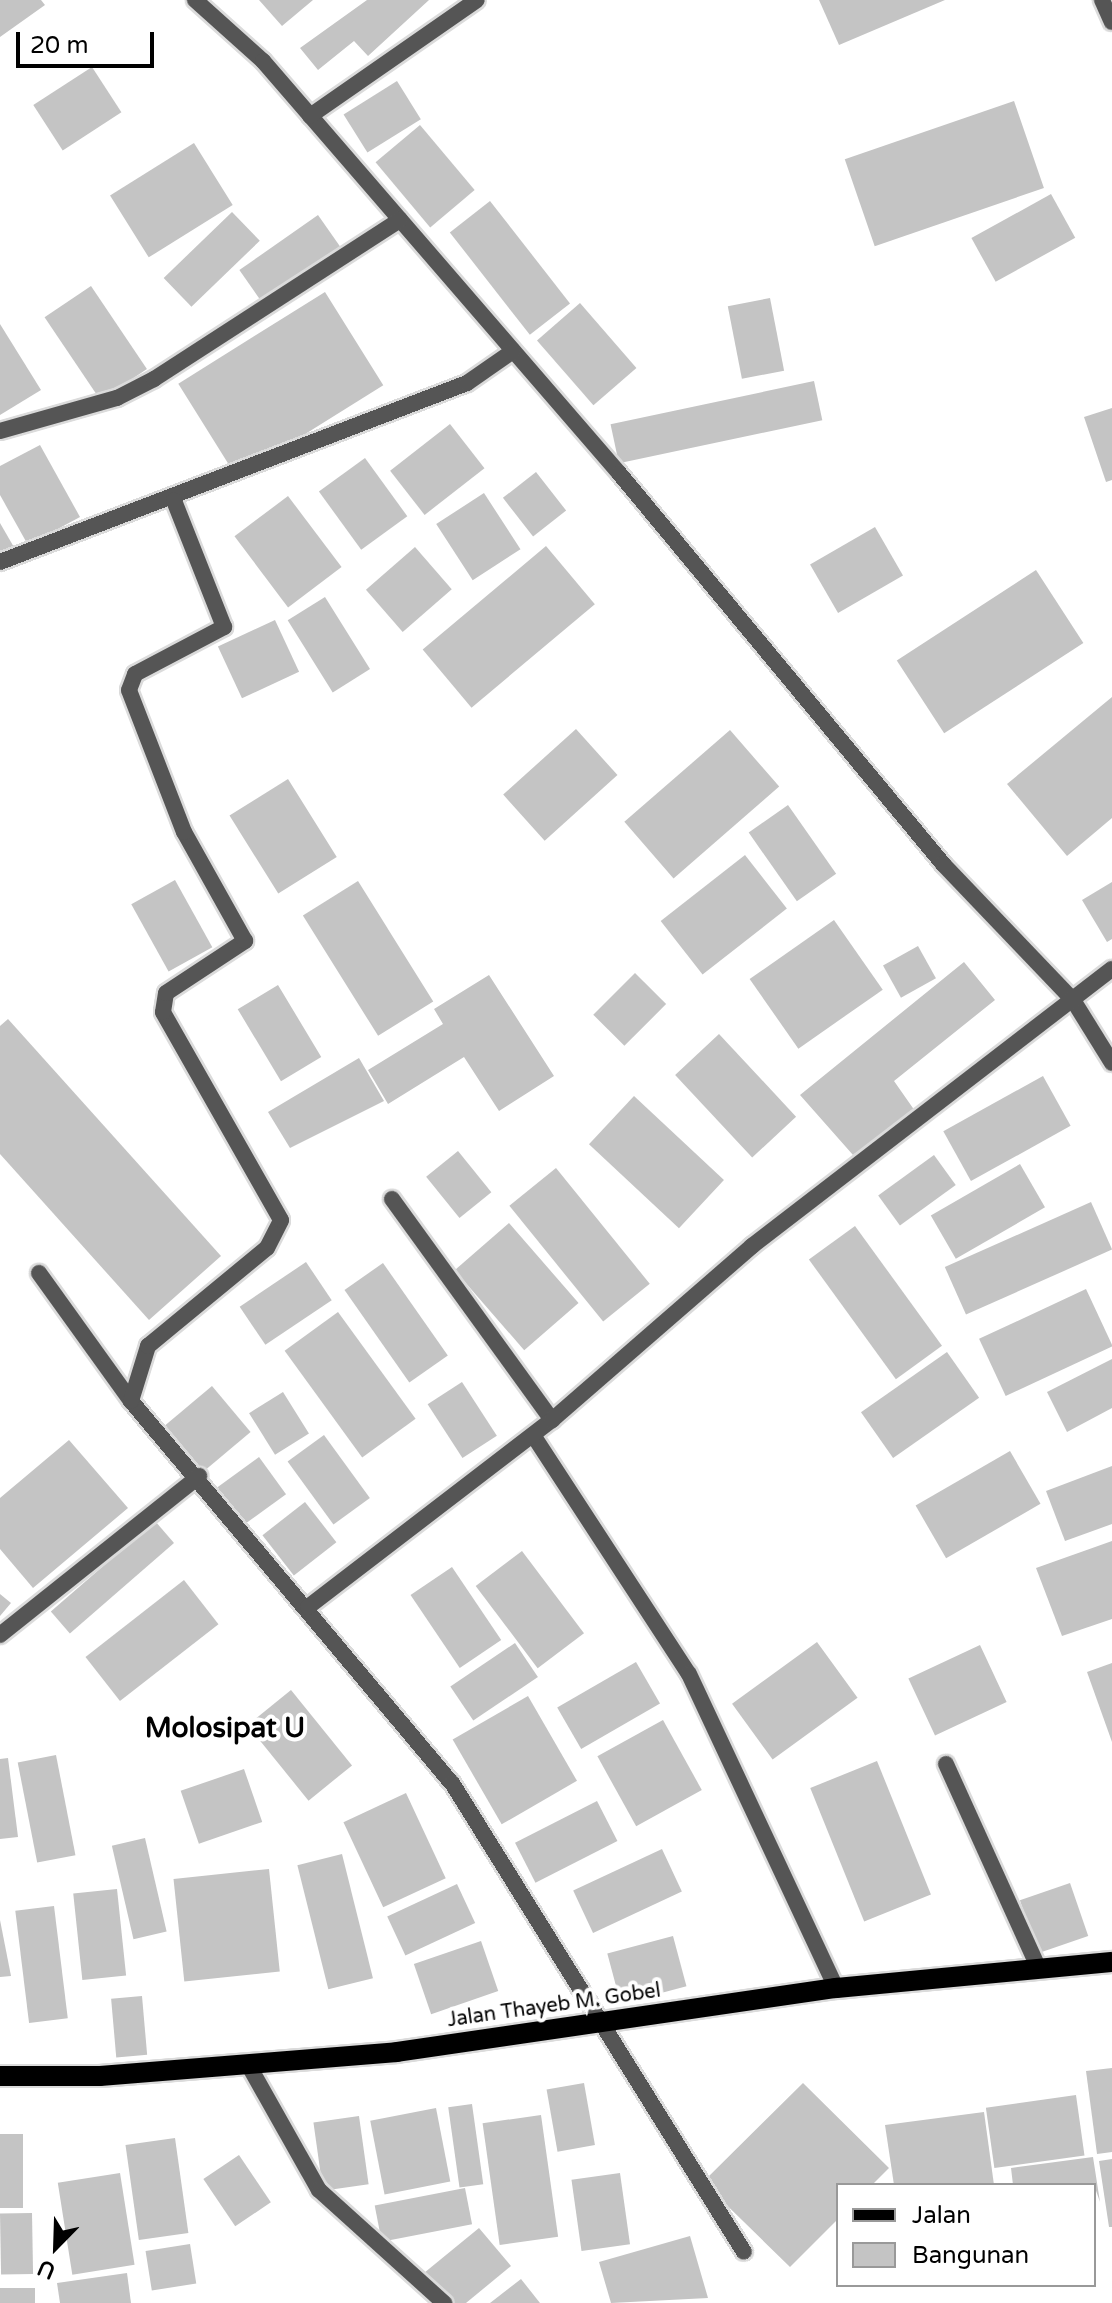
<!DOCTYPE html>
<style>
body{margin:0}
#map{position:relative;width:1112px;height:2303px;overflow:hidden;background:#fff;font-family:"Varela Round",sans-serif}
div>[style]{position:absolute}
.building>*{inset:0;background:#c4c4c4;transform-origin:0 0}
.roads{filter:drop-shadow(2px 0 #dbdbdb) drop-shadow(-2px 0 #dbdbdb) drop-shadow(0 2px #dbdbdb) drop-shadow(0 -2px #dbdbdb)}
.street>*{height:16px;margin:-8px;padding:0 8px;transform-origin:8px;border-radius:8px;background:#555}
.primary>*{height:20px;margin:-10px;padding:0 10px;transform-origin:10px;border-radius:10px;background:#000}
span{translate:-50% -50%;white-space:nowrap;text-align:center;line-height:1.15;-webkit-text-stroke:8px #fff;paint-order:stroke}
.street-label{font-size:20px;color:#000}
.district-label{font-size:28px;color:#000;font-weight:700}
.legend{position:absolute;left:836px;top:2183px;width:260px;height:104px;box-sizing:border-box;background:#fff;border:2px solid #999;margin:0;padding:10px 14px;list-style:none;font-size:24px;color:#000}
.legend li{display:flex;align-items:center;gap:16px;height:40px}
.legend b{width:40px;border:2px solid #999}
.north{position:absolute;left:16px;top:2207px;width:80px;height:80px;-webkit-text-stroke:6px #fff;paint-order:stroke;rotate:203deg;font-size:22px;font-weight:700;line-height:32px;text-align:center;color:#000}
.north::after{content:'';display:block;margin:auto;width:28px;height:36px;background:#000;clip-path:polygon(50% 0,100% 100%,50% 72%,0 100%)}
.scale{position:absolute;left:16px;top:32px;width:138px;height:36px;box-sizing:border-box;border:4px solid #000;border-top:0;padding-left:10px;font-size:24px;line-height:28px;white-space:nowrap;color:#000;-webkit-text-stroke:6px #fff;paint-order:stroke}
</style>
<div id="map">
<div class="building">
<div style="clip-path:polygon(0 0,41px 0,45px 5px,0 37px)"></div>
<div style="clip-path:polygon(259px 0,313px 0,282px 26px)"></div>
<div style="clip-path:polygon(367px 0,429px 0,368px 56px,354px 41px,318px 70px,300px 48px)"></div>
<div style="clip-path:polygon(819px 0,945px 0,839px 45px)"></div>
<div style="left:92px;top:67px;width:54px;height:70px;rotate:57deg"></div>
<div style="left:397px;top:81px;width:45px;height:63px;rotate:58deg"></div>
<div style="left:1014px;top:101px;width:92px;height:179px;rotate:71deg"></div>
<div style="left:420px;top:125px;width:85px;height:58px;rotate:50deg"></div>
<div style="left:194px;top:143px;width:73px;height:99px;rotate:58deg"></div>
<div style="left:1051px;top:194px;width:50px;height:91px;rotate:61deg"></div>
<div style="left:490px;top:201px;width:130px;height:51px;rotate:52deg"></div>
<div style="left:232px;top:212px;width:40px;height:95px;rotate:46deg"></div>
<div style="left:318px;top:215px;width:40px;height:96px;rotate:55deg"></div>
<div style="left:91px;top:286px;width:100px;height:56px;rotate:56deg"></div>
<div style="left:325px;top:292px;width:110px;height:173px;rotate:58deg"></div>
<div style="left:770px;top:298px;width:74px;height:43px;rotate:79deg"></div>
<div style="left:580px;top:303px;width:86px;height:57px;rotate:49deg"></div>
<div style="clip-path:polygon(0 324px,41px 390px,0 415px)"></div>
<div style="left:814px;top:381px;width:40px;height:208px;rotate:78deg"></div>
<div style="clip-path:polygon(1112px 408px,1112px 480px,1106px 482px,1084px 417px)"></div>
<div style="left:450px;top:424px;width:56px;height:76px;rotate:52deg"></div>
<div style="clip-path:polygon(40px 445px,80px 517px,28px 545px,0 495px,0 466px)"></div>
<div style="left:365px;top:458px;width:72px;height:57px;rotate:54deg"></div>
<div style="left:536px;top:472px;width:49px;height:42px;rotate:52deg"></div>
<div style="left:484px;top:493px;width:67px;height:57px;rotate:57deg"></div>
<div style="left:288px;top:496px;width:89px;height:67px;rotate:53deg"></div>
<div style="clip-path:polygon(0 523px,15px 549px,0 557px)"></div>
<div style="left:875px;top:527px;width:56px;height:75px;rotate:60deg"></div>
<div style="left:546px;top:546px;width:76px;height:161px;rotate:50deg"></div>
<div style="left:415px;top:547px;width:56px;height:65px;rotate:49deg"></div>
<div style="left:1036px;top:570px;width:87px;height:166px;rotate:57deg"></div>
<div style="left:325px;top:597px;width:85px;height:44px;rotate:58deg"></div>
<div style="left:275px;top:620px;width:57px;height:63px;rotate:65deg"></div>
<div style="clip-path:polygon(1112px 697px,1112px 818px,1067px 856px,1007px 784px)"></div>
<div style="left:576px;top:729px;width:62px;height:98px;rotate:48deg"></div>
<div style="left:730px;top:730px;width:75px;height:140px;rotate:49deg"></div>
<div style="left:288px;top:779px;width:92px;height:69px;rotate:58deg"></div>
<div style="left:788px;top:805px;width:84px;height:48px;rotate:55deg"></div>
<div style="left:745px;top:855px;width:68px;height:107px;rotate:52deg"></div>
<div style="left:175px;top:880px;width:77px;height:50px;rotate:61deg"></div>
<div style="left:358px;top:881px;width:142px;height:65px;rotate:58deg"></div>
<div style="clip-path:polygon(1112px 882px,1112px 939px,1107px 942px,1082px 900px)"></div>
<div style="left:834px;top:920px;width:85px;height:103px;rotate:55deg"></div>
<div style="left:918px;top:946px;width:37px;height:40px;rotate:61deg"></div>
<div style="clip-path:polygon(964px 962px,995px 1000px,894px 1081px,915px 1111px,853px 1155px,800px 1095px)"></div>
<div style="left:635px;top:973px;width:44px;height:59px;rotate:45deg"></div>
<div style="clip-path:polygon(489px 975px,554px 1076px,499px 1111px,464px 1057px,388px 1104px,368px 1070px,443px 1024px,434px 1009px)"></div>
<div style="left:278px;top:985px;width:84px;height:47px;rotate:59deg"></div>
<div style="clip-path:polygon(8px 1019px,221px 1256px,149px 1320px,0 1154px,0 1026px)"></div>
<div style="left:719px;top:1034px;width:113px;height:60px;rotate:47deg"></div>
<div style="clip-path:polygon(359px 1058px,384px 1101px,290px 1148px,268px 1112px)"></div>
<div style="left:1043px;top:1076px;width:57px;height:114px;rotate:61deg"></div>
<div style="left:634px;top:1096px;width:123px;height:66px;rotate:43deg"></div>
<div style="left:458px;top:1151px;width:53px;height:41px;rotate:51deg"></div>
<div style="left:934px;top:1155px;width:37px;height:69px;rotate:54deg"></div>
<div style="left:1020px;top:1164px;width:50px;height:103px;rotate:60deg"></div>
<div style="left:556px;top:1168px;width:149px;height:60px;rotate:51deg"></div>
<div style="left:1091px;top:1202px;width:52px;height:160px;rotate:66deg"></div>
<div style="left:509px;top:1223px;width:106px;height:72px;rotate:49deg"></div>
<div style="left:855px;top:1226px;width:148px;height:57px;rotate:54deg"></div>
<div style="left:306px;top:1262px;width:46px;height:80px;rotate:56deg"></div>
<div style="left:383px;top:1263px;width:113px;height:47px;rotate:55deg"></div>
<div style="left:1086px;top:1289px;width:63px;height:118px;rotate:65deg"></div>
<div style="left:338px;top:1312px;width:132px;height:66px;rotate:54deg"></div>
<div style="left:947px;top:1352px;width:56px;height:105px;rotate:55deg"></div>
<div style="clip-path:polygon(1112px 1359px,1112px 1408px,1067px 1432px,1047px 1392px)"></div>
<div style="left:462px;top:1382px;width:64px;height:41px;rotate:57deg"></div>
<div style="left:212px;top:1386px;width:60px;height:61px;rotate:50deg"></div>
<div style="left:283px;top:1392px;width:49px;height:40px;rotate:58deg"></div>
<div style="left:324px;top:1435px;width:78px;height:45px;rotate:54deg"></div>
<div style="clip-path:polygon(69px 1440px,128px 1508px,33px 1588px,0 1549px,0 1498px)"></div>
<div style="left:1010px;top:1451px;width:61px;height:109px;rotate:60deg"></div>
<div style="left:259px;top:1457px;width:46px;height:53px;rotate:54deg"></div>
<div style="clip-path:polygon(1112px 1466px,1112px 1524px,1065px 1541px,1046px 1491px)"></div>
<div style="left:305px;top:1502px;width:51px;height:54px;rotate:52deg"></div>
<div style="left:155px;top:1521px;width:29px;height:138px;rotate:49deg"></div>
<div style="clip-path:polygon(1112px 1541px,1112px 1619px,1062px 1636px,1036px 1568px)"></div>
<div style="left:522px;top:1551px;width:103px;height:58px;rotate:53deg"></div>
<div style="left:452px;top:1567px;width:88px;height:50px;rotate:56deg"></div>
<div style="left:184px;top:1580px;width:56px;height:125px;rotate:52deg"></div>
<div style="clip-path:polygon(0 1594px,11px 1603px,0 1616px)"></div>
<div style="left:817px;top:1642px;width:69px;height:105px;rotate:54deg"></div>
<div style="left:515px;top:1643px;width:41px;height:78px;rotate:56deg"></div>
<div style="left:980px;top:1645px;width:63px;height:79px;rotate:65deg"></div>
<div style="left:636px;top:1662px;width:48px;height:91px;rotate:60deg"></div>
<div style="clip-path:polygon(1112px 1663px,1112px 1742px,1087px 1672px)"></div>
<div style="left:291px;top:1690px;width:97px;height:56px;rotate:51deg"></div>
<div style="left:528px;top:1696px;width:98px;height:87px;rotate:60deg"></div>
<div style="left:663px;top:1720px;width:80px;height:75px;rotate:61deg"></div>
<div style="left:56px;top:1755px;width:102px;height:39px;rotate:79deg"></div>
<div style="clip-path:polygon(8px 1758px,18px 1837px,0 1839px,0 1759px)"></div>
<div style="left:877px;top:1761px;width:144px;height:72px;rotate:68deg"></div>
<div style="left:244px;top:1769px;width:56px;height:67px;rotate:71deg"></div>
<div style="left:406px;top:1793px;width:94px;height:69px;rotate:65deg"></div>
<div style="left:597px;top:1801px;width:45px;height:92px;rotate:63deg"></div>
<div style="left:145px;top:1838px;width:96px;height:34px;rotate:77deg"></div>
<div style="left:662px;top:1849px;width:47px;height:98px;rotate:65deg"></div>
<div style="left:342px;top:1854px;width:128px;height:46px;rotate:76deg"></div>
<div style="left:269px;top:1869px;width:103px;height:96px;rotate:84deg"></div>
<div style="left:1070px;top:1883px;width:56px;height:53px;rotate:71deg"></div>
<div style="left:457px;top:1884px;width:43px;height:77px;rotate:65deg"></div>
<div style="left:117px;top:1889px;width:87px;height:44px;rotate:84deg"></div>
<div style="left:54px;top:1906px;width:113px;height:39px;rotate:83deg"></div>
<div style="clip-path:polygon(0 1920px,11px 1976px,0 1977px)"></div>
<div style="left:673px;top:1936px;width:52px;height:68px;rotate:75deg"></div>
<div style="left:481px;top:1941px;width:53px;height:71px;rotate:71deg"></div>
<div style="left:142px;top:1996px;width:59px;height:31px;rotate:85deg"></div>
<div style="clip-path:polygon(1112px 2068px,1112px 2152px,1097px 2154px,1086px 2071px)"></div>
<div style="left:584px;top:2083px;width:63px;height:38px;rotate:80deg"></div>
<div style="clip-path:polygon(803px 2083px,889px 2168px,872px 2185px,838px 2185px,838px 2219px,790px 2267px,703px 2182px)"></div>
<div style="left:1076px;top:2095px;width:61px;height:91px;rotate:82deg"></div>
<div style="left:472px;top:2104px;width:81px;height:24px;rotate:82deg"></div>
<div style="left:436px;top:2108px;width:75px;height:67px;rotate:79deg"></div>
<div style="clip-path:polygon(984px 2112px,994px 2185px,894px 2185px,885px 2125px)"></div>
<div style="left:541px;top:2115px;width:123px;height:59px;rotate:82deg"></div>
<div style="left:359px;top:2116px;width:69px;height:46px;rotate:82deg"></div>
<div style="left:0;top:2134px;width:23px;height:74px"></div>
<div style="left:175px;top:2138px;width:96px;height:50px;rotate:82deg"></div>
<div style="left:239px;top:2155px;width:57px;height:43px;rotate:56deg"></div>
<div style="clip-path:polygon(1093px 2157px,1100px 2202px,1094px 2185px,1013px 2185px,1011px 2168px)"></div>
<div style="clip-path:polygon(1112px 2159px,1112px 2227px,1109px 2227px,1099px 2161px)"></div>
<div style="left:120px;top:2173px;width:93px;height:63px;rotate:81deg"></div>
<div style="left:620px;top:2173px;width:72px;height:49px;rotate:82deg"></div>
<div style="left:465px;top:2188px;width:37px;height:92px;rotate:79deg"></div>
<div style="left:32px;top:2213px;width:61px;height:32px;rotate:89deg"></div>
<div style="clip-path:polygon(479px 2228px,511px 2266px,466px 2303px,448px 2303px,424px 2273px)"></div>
<div style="clip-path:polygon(690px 2236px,708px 2298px,611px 2303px,599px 2262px)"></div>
<div style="left:190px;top:2244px;width:40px;height:45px;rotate:81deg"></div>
<div style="clip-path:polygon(127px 2273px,131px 2303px,60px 2303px,57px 2283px)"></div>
<div style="clip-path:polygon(521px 2279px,540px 2303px,490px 2303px)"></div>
<div style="left:0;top:2288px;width:35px;height:15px"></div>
</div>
<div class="roads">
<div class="street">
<div style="left:195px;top:0;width:91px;rotate:41.9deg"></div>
<div style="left:263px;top:61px;width:544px;rotate:49.17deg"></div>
<div style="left:619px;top:473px;width:508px;rotate:50.35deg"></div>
<div style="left:943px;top:864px;width:188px;rotate:46.3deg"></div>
<div style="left:1073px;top:1000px;width:74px;rotate:58.2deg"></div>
<div style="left:1102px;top:0;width:24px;rotate:66deg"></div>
<div style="left:310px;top:116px;width:203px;rotate:-34.8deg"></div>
<div style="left:0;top:431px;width:122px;rotate:-15.8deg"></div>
<div style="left:117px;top:398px;width:42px;rotate:-27.2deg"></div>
<div style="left:154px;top:379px;width:293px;rotate:-32.9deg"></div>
<div style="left:0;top:562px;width:500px;rotate:-20.97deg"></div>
<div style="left:467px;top:383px;width:56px;rotate:-34.8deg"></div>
<div style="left:392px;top:1199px;width:273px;rotate:54.1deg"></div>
<div style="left:39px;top:1273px;width:158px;rotate:54.3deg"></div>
<div style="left:131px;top:1401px;width:499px;rotate:50deg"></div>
<div style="left:452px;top:1783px;width:552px;rotate:58.09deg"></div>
<div style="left:131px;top:1401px;width:58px;rotate:-72.8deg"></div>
<div style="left:148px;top:1346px;width:154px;rotate:-39.5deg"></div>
<div style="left:267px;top:1248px;width:31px;rotate:-63deg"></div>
<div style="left:281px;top:1220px;width:239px;rotate:-119.6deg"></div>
<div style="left:163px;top:1012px;width:19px;rotate:-81deg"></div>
<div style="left:166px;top:993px;width:95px;rotate:-33.4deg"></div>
<div style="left:245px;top:941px;width:125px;rotate:-119.2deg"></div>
<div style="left:184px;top:832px;width:152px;rotate:-111.2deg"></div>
<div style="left:129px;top:690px;width:17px;rotate:-69deg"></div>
<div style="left:135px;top:674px;width:101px;rotate:-27.8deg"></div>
<div style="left:224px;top:627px;width:136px;rotate:-111.6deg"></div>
<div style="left:533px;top:1435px;width:285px;rotate:56.9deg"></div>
<div style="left:689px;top:1674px;width:347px;rotate:64.9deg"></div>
<div style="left:308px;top:1607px;width:307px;rotate:-37.5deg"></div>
<div style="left:552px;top:1420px;width:265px;rotate:-41deg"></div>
<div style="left:752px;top:1246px;width:454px;rotate:-37.6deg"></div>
<div style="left:0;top:1635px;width:255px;rotate:-38.6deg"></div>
<div style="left:946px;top:1764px;width:225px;rotate:65.6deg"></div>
<div style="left:249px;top:2066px;width:142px;rotate:60.6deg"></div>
<div style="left:319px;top:2190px;width:169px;rotate:42.1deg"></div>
</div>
<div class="primary">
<div style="left:0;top:2076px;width:100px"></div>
<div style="left:100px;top:2076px;width:298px;rotate:-4.6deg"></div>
<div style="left:397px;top:2052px;width:444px;rotate:-8.3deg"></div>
<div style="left:836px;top:1988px;width:277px;rotate:-5.4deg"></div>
</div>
</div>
<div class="street-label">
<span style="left:554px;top:2006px;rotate:-8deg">Jalan Thayeb M. Gobel</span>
</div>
<div class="district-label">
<span style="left:225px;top:1728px">Molosipat U</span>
</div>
<ul class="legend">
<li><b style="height:10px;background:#000"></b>Jalan</li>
<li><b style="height:22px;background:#c4c4c4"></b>Bangunan</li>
</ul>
<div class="north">U</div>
<div class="scale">20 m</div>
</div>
